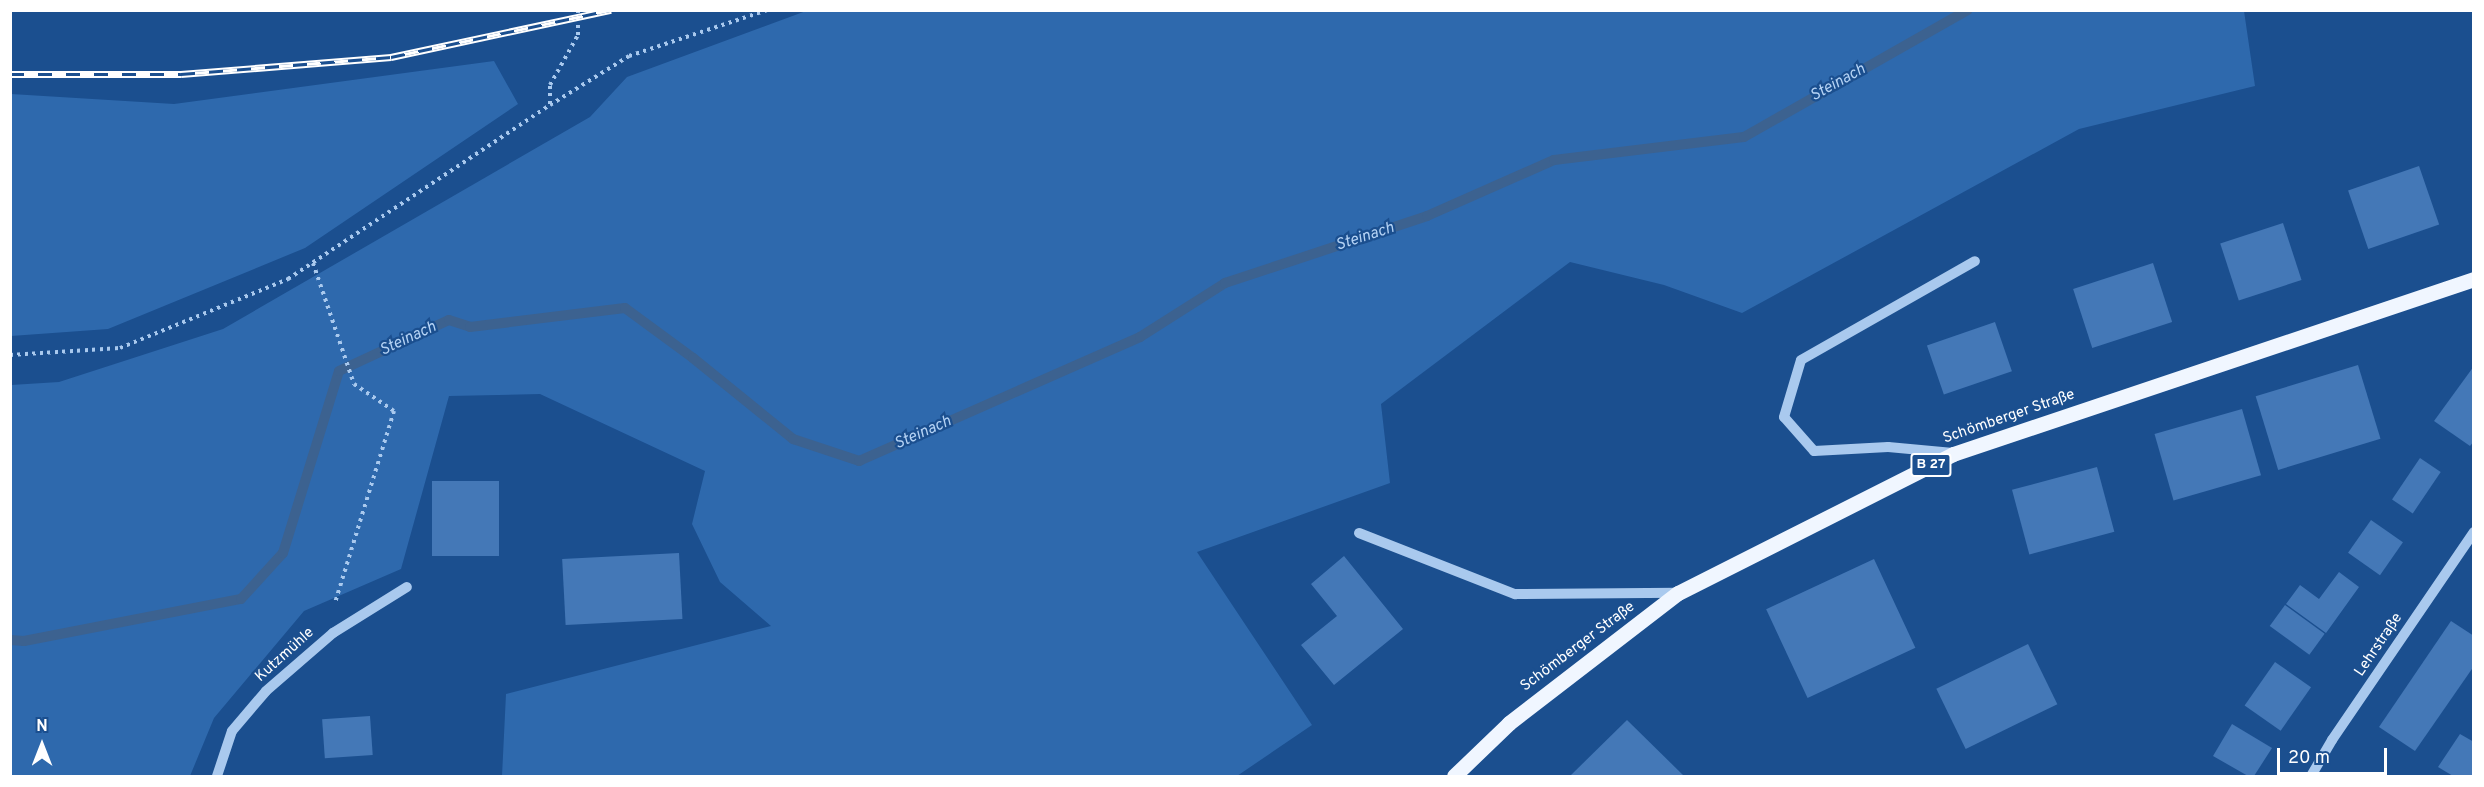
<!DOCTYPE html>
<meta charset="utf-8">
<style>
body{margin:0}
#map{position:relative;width:2484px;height:787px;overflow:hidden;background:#1b4f8f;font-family:Overpass,sans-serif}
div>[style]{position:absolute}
.green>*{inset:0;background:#2e69ad}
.stream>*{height:10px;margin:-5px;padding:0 5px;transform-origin:5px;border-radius:5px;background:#3c6290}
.building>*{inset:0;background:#4478b7;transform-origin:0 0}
.path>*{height:4px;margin-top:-2px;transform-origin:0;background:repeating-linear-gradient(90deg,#a9c9ee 0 3px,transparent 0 7.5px)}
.minor>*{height:10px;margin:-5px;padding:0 5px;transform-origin:5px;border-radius:5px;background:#a9c9ee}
.major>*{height:15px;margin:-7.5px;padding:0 7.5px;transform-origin:7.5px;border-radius:7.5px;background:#f0f6ff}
.rail>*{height:7px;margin-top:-3.5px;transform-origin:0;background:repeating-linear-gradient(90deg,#1b4f8f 0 14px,#fff 0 28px);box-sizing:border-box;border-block:2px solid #fff}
span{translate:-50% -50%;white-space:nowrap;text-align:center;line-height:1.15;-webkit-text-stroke:4.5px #1b4f8f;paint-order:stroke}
.shield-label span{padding:2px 4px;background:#1b4f8f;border:2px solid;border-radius:4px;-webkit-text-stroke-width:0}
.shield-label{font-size:14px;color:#fff;font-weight:700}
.street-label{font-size:15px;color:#fff}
.water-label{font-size:16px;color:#b5d3f5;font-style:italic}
.frame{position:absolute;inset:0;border:12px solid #fff;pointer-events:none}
.north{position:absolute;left:12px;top:715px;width:60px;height:60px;-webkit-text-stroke:4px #1b4f8f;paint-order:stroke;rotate:0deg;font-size:16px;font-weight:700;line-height:24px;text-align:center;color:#fff}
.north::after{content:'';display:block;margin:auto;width:21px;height:27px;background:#fff;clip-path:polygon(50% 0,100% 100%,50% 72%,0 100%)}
.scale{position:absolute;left:2277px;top:748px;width:110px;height:27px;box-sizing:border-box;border:3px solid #fff;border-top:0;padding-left:8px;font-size:18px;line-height:21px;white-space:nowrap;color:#fff;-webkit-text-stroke:4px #1b4f8f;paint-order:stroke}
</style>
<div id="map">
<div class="green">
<div style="clip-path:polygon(806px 11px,2244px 11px,2255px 86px,2079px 129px,1742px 313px,1664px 285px,1570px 262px,1381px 404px,1390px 483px,1197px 552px,1312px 725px,1237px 776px,502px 776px,506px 694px,771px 626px,720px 582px,692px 524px,705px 471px,540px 394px,449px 396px,401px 569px,304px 611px,214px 718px,190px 776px,11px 776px,11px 385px,59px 382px,223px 329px,590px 117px,627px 77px)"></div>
<div style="clip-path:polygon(494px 61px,518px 104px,305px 248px,108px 329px,11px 336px,11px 94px,174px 104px)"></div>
</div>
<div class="stream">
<div style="left:10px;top:640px;width:14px;rotate:4deg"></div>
<div style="left:24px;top:641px;width:221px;rotate:-11deg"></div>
<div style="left:241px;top:599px;width:62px;rotate:-47.6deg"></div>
<div style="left:283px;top:553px;width:190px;rotate:-72.9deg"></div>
<div style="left:339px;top:371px;width:121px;rotate:-24.9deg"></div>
<div style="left:449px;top:320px;width:22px;rotate:18deg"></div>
<div style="left:470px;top:327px;width:156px;rotate:-7deg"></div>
<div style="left:625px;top:308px;width:84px;rotate:36.3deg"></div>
<div style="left:693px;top:358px;width:129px;rotate:39deg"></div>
<div style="left:793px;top:439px;width:70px;rotate:18.4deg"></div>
<div style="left:859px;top:461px;width:307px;rotate:-23.8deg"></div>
<div style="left:1140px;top:337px;width:101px;rotate:-32.4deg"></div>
<div style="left:1225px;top:283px;width:213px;rotate:-18.3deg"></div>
<div style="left:1427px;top:216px;width:139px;rotate:-23.8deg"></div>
<div style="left:1554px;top:160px;width:191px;rotate:-6.9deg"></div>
<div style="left:1744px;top:137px;width:257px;rotate:-29.6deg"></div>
</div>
<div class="building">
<div style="left:2419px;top:166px;width:62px;height:75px;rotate:71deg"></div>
<div style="left:2283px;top:223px;width:60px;height:66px;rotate:72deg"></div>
<div style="left:2153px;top:263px;width:62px;height:84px;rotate:72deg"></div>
<div style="left:1995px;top:322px;width:52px;height:72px;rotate:71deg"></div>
<div style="left:2358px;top:365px;width:77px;height:107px;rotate:73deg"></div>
<div style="clip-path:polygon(2474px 366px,2474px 441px,2470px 446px,2434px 421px)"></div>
<div style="left:2242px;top:409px;width:69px;height:91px;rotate:74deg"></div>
<div style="left:2420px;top:458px;width:25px;height:50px;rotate:34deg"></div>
<div style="left:2097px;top:467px;width:67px;height:88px;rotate:75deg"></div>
<div style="left:432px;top:481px;width:67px;height:75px"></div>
<div style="left:2371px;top:520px;width:39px;height:40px;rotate:35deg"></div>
<div style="left:679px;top:553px;width:66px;height:117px;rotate:87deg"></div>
<div style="clip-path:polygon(1344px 556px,1403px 629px,1334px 685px,1301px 645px,1337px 616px,1311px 584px)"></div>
<div style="left:1874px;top:559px;width:98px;height:119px;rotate:65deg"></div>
<div style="clip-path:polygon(2339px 572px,2359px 587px,2326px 633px,2286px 604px,2300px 585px,2319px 599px)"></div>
<div style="left:2285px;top:605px;width:49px;height:26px;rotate:36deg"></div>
<div style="clip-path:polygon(2451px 621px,2474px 636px,2474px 666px,2415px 751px,2379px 727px)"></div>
<div style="left:2028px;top:644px;width:67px;height:102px;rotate:64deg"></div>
<div style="left:2275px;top:662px;width:44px;height:53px;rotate:35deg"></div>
<div style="left:370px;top:716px;width:39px;height:48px;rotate:86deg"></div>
<div style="clip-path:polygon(1627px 720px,1684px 776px,1570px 776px)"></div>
<div style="clip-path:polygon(2232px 724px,2272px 748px,2254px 776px,2248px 776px,2213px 756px)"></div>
<div style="clip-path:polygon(2460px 734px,2474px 742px,2474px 776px,2453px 776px,2438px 767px)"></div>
</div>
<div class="path">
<div style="left:550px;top:104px;width:19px;rotate:-90deg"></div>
<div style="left:550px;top:85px;width:57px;rotate:-60.8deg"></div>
<div style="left:578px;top:35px;width:25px;rotate:-90deg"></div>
<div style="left:313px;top:263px;width:128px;rotate:71.3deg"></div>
<div style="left:354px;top:384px;width:48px;rotate:34deg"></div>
<div style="left:394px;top:411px;width:201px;rotate:107.1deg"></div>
<div style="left:10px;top:355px;width:110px;rotate:-3.6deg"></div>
<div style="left:120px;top:348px;width:182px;rotate:-22.3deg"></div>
<div style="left:288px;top:279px;width:315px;rotate:-33.6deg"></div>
<div style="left:550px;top:105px;width:93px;rotate:-31.8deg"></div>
<div style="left:629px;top:56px;width:145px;rotate:-18.4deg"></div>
</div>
<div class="minor">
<div style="left:1953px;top:453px;width:65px;rotate:-174.7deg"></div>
<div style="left:1888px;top:447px;width:74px;rotate:176.9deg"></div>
<div style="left:1814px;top:451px;width:45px;rotate:-131.4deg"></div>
<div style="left:1784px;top:417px;width:59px;rotate:-73.4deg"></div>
<div style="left:1801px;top:360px;width:200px;rotate:-29.6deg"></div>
<div style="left:1359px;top:533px;width:168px;rotate:21.4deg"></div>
<div style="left:1515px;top:594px;width:163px;rotate:-0.4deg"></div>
<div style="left:217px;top:776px;width:47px;rotate:-71.6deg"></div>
<div style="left:232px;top:731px;width:52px;rotate:-49.6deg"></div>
<div style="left:266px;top:691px;width:89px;rotate:-40.9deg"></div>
<div style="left:333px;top:633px;width:87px;rotate:-31.9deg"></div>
<div style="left:2311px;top:776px;width:42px;rotate:-59.7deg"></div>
<div style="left:2332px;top:740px;width:252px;rotate:-55.7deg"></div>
</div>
<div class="major">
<div style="left:1454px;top:776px;width:76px;rotate:-43.9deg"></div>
<div style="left:1509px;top:723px;width:213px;rotate:-37.6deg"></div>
<div style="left:1678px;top:593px;width:308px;rotate:-26.8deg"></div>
<div style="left:1953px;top:454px;width:550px;rotate:-18.57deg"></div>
</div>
<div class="rail">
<div style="left:10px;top:74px;width:171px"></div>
<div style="left:181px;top:74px;width:211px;rotate:-4.6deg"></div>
<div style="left:391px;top:57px;width:225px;rotate:-12.1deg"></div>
</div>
<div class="shield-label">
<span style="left:1931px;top:465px">B 27</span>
</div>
<div class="street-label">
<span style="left:2009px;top:417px;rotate:-19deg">Schömberger Straße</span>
<span style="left:2379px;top:645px;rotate:-56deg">Lehrstraße</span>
<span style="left:1578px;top:647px;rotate:-37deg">Schömberger Straße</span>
<span style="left:285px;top:655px;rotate:-42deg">Kutzmühle</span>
</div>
<div class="water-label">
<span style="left:1838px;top:83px;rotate:-29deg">Steinach</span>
<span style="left:1365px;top:237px;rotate:-18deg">Steinach</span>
<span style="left:408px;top:339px;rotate:-25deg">Steinach</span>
<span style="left:923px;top:433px;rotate:-24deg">Steinach</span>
</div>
<div class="frame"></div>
<div class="north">N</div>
<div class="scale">20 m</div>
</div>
